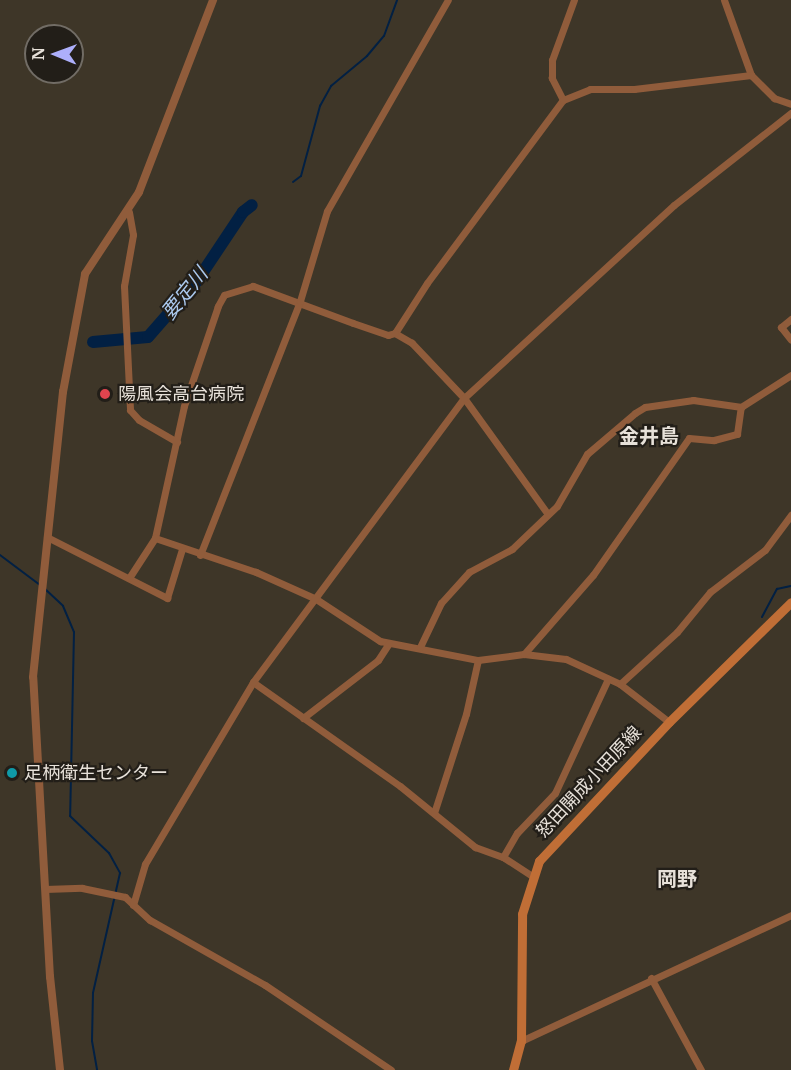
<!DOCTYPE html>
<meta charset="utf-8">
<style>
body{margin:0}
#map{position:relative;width:791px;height:1070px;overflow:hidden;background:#3e3628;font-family:Merriweather,"Noto Sans JP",serif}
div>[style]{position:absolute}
.stream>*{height:2px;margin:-1px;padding:0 1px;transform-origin:1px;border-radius:1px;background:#022043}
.river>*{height:12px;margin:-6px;padding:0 6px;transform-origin:6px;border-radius:6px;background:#022043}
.minor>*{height:7px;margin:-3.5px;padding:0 3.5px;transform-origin:3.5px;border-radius:3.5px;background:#905c3b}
.tertiary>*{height:8px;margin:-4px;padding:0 4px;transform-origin:4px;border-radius:4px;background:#905c3b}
.secondary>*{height:9px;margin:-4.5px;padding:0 4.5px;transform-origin:4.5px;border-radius:4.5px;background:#c06e36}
.dots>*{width:16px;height:16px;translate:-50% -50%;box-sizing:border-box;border:3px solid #221e18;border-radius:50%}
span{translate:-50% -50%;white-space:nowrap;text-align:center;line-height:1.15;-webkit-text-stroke:4.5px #221e18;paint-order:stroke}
.poi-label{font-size:18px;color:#e7e1d9}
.left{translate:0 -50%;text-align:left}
.street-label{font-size:18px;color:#e7e1d9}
.water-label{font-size:20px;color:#abc9ee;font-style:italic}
.neighbourhood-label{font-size:20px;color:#e7e1d9;font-weight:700}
.north{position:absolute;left:24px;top:24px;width:60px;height:60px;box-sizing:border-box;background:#221e18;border:2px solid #716c65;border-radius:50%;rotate:271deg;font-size:16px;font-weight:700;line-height:24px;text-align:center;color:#e7e1d9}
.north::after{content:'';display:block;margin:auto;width:21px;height:27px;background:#adaffb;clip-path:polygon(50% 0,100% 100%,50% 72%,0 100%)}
</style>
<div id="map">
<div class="stream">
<div style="left:293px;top:182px;width:10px;rotate:-37deg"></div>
<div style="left:301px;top:176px;width:73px;rotate:-74.8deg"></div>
<div style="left:320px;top:106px;width:23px;rotate:-61deg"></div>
<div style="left:331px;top:86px;width:47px;rotate:-39.8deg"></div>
<div style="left:367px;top:56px;width:26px;rotate:-50deg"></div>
<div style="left:384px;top:36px;width:38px;rotate:-70deg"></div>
<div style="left:0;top:555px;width:50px;rotate:36.9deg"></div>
<div style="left:44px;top:588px;width:26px;rotate:43deg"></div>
<div style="left:63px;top:606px;width:28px;rotate:67deg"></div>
<div style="left:74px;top:632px;width:184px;rotate:91.2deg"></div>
<div style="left:70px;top:816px;width:54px;rotate:43.5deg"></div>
<div style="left:109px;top:853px;width:23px;rotate:61deg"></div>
<div style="left:120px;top:873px;width:123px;rotate:102.7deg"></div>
<div style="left:93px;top:993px;width:48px;rotate:91.2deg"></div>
<div style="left:92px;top:1041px;width:29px;rotate:80deg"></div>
<div style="left:762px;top:617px;width:32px;rotate:-62deg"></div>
<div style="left:777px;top:589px;width:14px;rotate:-12deg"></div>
</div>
<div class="river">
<div style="left:93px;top:342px;width:55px;rotate:-5.2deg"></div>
<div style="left:148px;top:337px;width:74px;rotate:-48.8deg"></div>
<div style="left:197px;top:281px;width:83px;rotate:-56.3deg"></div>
<div style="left:243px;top:212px;width:11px;rotate:-38deg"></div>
</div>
<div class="minor">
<div style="left:724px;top:0;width:80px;rotate:70.2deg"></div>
<div style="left:751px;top:75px;width:33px;rotate:45deg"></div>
<div style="left:774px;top:98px;width:18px;rotate:19deg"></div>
<div style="left:563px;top:100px;width:25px;rotate:-117deg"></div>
<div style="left:552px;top:78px;width:18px;rotate:-90deg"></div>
<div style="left:552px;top:60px;width:64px;rotate:-69.9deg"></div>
<div style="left:129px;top:212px;width:23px;rotate:80deg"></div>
<div style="left:133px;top:235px;width:52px;rotate:100deg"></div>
<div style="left:124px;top:286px;width:124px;rotate:87.2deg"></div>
<div style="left:130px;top:410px;width:13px;rotate:48deg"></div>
<div style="left:139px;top:420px;width:44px;rotate:30.1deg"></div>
<div style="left:791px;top:319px;width:13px;rotate:141deg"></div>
<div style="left:781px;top:327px;width:16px;rotate:52deg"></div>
<div style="left:395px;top:333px;width:59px;rotate:-57.4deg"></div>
<div style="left:427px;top:283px;width:228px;rotate:-53.4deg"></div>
<div style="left:563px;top:100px;width:29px;rotate:-22deg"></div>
<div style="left:590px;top:89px;width:44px"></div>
<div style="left:634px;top:89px;width:118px;rotate:-6.8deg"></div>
<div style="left:547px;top:513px;width:142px;rotate:-125.8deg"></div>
<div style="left:464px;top:398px;width:76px;rotate:-133.4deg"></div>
<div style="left:412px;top:343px;width:20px;rotate:-150deg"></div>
<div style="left:395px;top:333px;width:7px;rotate:164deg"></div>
<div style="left:388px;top:335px;width:37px;rotate:-161deg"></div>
<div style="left:353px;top:323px;width:107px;rotate:-159.7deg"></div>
<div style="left:253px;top:286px;width:30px;rotate:163deg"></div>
<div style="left:224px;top:295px;width:13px;rotate:119deg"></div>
<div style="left:218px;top:306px;width:106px;rotate:108.8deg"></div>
<div style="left:184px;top:406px;width:135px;rotate:102.4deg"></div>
<div style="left:155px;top:538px;width:107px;rotate:18.6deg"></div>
<div style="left:256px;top:572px;width:66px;rotate:24.2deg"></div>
<div style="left:316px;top:599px;width:77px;rotate:33.3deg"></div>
<div style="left:380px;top:641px;width:100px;rotate:11deg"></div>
<div style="left:478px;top:660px;width:46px;rotate:-7.4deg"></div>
<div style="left:524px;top:654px;width:42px;rotate:6.8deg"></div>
<div style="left:566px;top:659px;width:60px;rotate:24.8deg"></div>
<div style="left:620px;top:684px;width:62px;rotate:37.8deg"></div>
<div style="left:47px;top:537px;width:135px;rotate:26.9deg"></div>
<div style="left:167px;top:598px;width:51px;rotate:-73deg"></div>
<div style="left:200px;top:555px;width:273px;rotate:-68.5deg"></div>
<div style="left:300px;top:301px;width:94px;rotate:-73.3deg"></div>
<div style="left:327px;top:211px;width:243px;rotate:-60.2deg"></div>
<div style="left:129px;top:578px;width:48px;rotate:-57deg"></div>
<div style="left:420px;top:647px;width:49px;rotate:-64.5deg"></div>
<div style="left:441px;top:603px;width:42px;rotate:-47.9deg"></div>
<div style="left:469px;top:572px;width:49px;rotate:-28.1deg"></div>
<div style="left:512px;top:549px;width:62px;rotate:-43.7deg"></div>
<div style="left:557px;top:506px;width:60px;rotate:-60deg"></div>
<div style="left:587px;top:454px;width:63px;rotate:-40.5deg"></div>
<div style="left:635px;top:413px;width:12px;rotate:-31deg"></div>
<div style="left:645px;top:407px;width:49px;rotate:-8.3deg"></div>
<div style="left:693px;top:400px;width:49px;rotate:8.3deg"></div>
<div style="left:741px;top:407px;width:59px;rotate:-32.6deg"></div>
<div style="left:524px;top:654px;width:105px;rotate:-48.9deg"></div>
<div style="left:593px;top:575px;width:167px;rotate:-55deg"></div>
<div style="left:689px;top:438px;width:25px;rotate:5deg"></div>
<div style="left:714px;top:440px;width:24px;rotate:-15deg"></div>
<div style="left:737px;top:434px;width:27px;rotate:-82deg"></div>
<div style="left:253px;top:682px;width:180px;rotate:35.3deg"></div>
<div style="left:400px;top:786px;width:97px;rotate:39.1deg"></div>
<div style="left:475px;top:847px;width:30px;rotate:20deg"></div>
<div style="left:503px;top:857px;width:35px;rotate:33deg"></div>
<div style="left:620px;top:684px;width:77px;rotate:-42.4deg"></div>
<div style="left:677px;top:632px;width:52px;rotate:-50.5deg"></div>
<div style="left:710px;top:592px;width:69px;rotate:-37.4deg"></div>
<div style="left:765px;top:550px;width:44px;rotate:-53.4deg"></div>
<div style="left:303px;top:718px;width:95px;rotate:-37.7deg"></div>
<div style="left:378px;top:660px;width:20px;rotate:-57deg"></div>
<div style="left:434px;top:813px;width:104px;rotate:-72.1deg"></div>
<div style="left:466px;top:714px;width:55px;rotate:-77.5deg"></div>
<div style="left:503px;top:857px;width:28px;rotate:-60deg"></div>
<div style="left:517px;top:833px;width:55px;rotate:-46.5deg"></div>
<div style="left:555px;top:793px;width:126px;rotate:-65.1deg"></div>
<div style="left:45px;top:889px;width:37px;rotate:-2deg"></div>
<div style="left:82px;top:888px;width:44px;rotate:11.8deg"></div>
<div style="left:125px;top:897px;width:34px;rotate:43deg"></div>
<div style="left:150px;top:920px;width:132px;rotate:29.5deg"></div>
<div style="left:265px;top:985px;width:152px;rotate:34deg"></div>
<div style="left:133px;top:905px;width:43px;rotate:-73.7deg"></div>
<div style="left:145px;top:864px;width:212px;rotate:-59.3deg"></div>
<div style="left:253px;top:682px;width:354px;rotate:-53.4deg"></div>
<div style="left:464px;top:398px;width:285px;rotate:-42.6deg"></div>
<div style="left:674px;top:205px;width:149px;rotate:-38.2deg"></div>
<div style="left:651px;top:978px;width:105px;rotate:61.5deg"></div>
<div style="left:521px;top:1041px;width:298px;rotate:-25deg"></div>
</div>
<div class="tertiary">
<div style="left:60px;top:1070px;width:94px;rotate:-96.1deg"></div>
<div style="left:50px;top:977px;width:300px;rotate:-93.2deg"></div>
<div style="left:33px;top:677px;width:287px;rotate:-84deg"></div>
<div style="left:63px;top:392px;width:120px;rotate:-79.4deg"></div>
<div style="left:85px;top:274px;width:98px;rotate:-56.6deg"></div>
<div style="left:139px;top:192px;width:206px;rotate:-68.9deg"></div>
</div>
<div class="secondary">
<div style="left:513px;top:1070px;width:30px;rotate:-75deg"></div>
<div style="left:521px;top:1041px;width:127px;rotate:-89.5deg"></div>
<div style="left:522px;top:914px;width:56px;rotate:-72.2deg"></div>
<div style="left:539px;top:861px;width:190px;rotate:-46.9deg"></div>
<div style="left:669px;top:722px;width:171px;rotate:-44.5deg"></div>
</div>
<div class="dots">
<div style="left:105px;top:394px;background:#e0444e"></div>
<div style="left:12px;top:773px;background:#0f9aa8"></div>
</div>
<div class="poi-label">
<span class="left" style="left:118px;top:394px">陽風会高台病院</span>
<span class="left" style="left:24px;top:773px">足柄衛生センター</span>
</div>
<div class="street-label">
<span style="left:589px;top:782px;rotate:-47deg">怒田開成小田原線</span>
</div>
<div class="water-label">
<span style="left:184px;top:293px;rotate:-51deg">要定川</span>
</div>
<div class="neighbourhood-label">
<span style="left:649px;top:435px">金井島</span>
<span style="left:677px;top:878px">岡野</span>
</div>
<div class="north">N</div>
</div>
